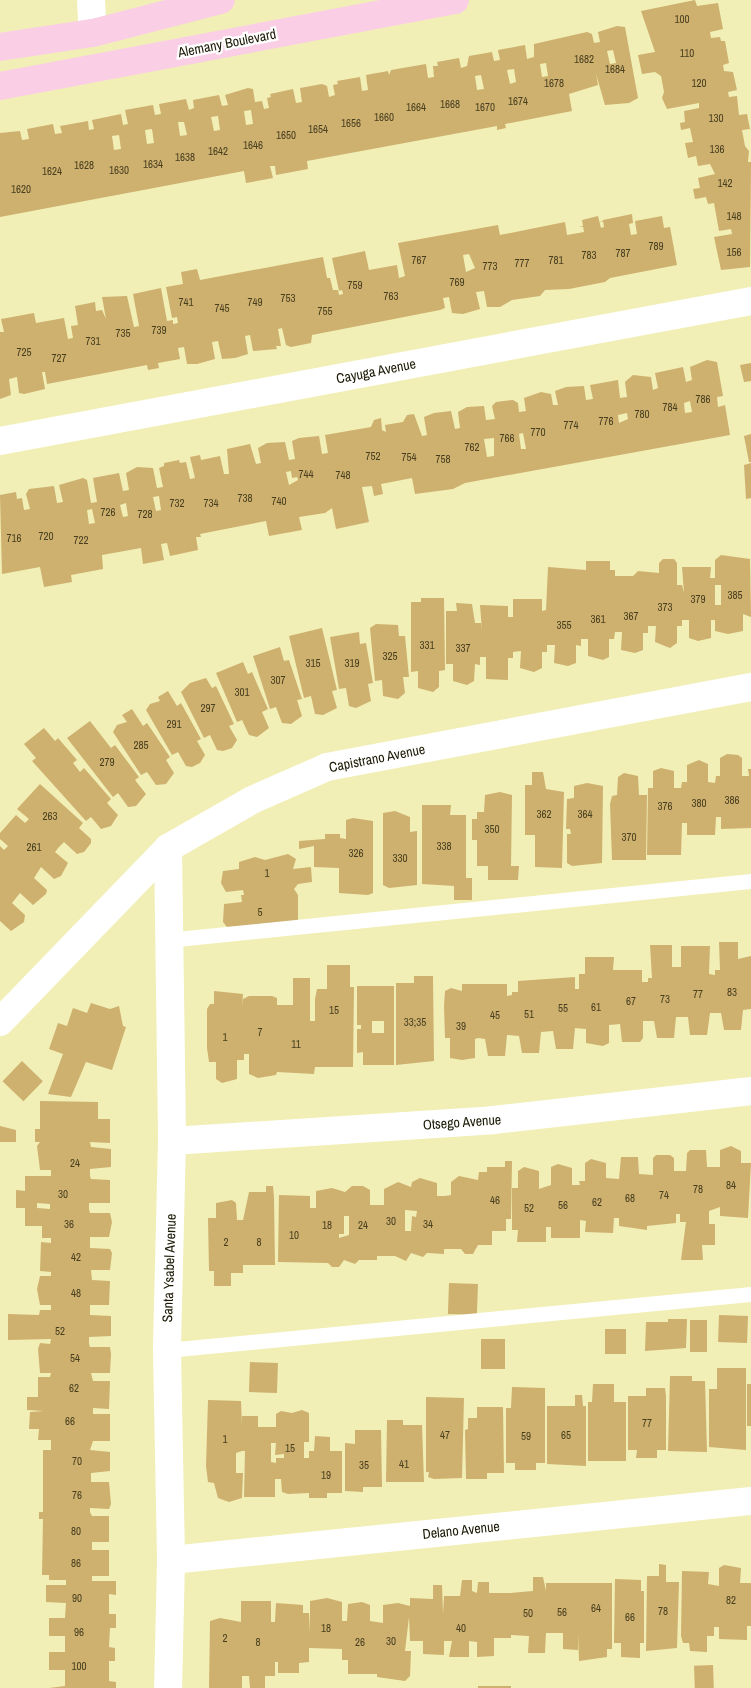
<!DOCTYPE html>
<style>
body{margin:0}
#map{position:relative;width:751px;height:1688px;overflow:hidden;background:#f1efb5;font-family:"Archivo Narrow",sans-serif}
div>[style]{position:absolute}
.building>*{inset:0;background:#ceb06f;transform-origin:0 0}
.service>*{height:15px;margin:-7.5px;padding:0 7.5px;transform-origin:7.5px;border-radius:7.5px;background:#fff}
.minor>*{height:28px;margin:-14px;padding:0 14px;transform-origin:14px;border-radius:14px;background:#fff}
.primary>*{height:28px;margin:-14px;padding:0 14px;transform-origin:14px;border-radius:14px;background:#facfe6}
span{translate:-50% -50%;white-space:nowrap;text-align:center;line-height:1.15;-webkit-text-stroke:4.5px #fff;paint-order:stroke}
.number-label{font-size:11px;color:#483f1f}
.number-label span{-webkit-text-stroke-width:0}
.street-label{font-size:14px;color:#1b1904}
</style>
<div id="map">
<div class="building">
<div style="clip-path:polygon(695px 0,697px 6px,718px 3px,723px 29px,710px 32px,711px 38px,720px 37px,721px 41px,725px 41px,729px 63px,723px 65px,724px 71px,733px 72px,737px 90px,728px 92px,729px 97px,737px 96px,739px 115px,747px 114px,750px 129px,742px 130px,745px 146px,749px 151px,748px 162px,751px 162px,750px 267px,721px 270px,714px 237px,732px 234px,731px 229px,719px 231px,714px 203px,708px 204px,706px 197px,695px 199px,693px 189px,700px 188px,698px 178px,715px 174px,710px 164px,698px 166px,696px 156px,688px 158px,685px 143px,693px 142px,690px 128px,681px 130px,680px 123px,685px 122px,684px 111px,699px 108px,699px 103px,667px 109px,662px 98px,664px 92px,661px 76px,655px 72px,642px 74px,638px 55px,655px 52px,641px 11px)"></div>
<div style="clip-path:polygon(evenodd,617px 26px,625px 27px,638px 98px,629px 103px,605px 105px,596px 74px,598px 85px,569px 94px,572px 111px,505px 124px,506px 128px,497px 130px,497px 126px,307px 161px,308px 169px,276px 175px,275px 166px,270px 166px,273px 178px,246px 183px,244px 171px,0 217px,0 133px,20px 131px,22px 140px,29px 139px,27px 129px,53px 124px,55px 134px,62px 133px,60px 126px,88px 121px,89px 130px,94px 129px,92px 120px,121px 114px,123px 125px,128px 124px,125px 110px,153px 105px,155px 115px,161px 114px,159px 104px,186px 99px,189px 110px,194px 108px,193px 100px,219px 95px,222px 106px,228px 105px,225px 95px,248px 88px,253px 89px,255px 102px,262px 101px,264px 109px,269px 108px,267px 98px,271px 97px,270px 94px,293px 89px,296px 103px,302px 102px,300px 88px,322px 84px,327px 86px,329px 97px,335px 95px,333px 85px,338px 84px,337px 81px,360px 77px,362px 91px,368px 90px,366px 75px,388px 71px,389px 75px,391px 70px,426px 64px,428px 78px,434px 77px,433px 66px,438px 66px,437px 62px,459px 58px,461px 68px,467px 66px,469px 56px,492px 52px,494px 61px,500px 60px,498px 50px,525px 45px,527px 59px,534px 57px,534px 44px,587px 32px,592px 34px,594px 43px,600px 42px,598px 32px,617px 26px,613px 50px,616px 63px,610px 64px,607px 51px,613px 50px,617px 26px,546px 63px,548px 76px,542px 77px,540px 64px,546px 63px,617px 26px,514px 69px,516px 82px,510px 84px,507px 70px,514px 69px,617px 26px,481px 75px,484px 89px,477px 90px,475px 76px,481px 75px,617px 26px,251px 110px,253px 124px,246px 125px,244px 111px,251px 110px,617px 26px,218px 116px,220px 130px,214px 131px,211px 117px,218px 116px,617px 26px,178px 122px,184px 122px,187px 135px,180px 136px,178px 122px,617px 26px,152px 129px,154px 143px,147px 144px,145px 130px,152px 129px,617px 26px,119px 135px,121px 149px,114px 150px,112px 136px,119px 135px)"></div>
<div style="clip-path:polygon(evenodd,632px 214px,633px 223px,629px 224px,631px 235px,637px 234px,635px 221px,662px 216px,664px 228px,670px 227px,677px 265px,610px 278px,605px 282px,569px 289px,545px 290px,540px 296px,512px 300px,500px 307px,487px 307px,484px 291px,476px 292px,480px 309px,463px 314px,452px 313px,449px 297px,443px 298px,445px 308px,440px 310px,312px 335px,311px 343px,291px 347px,286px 345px,282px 328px,278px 329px,281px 346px,276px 346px,277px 349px,253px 351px,250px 335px,245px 336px,248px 354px,235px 358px,222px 359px,218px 341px,212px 342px,215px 359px,197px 364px,187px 364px,184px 347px,178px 348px,180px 359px,158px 363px,159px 368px,148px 370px,147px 365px,47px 384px,45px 372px,42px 372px,45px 389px,24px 394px,19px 393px,17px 377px,9px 379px,11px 395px,0 399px,0 332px,4px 332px,1px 319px,34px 313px,36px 323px,64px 318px,68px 339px,73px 338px,71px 326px,78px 325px,75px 306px,95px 302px,96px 311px,102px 310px,106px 319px,102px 297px,127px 296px,134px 327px,139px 326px,133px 294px,161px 288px,167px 321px,173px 320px,173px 324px,178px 323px,177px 317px,172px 318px,166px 287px,183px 284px,181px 272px,197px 269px,200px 280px,323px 257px,327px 278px,330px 278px,333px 290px,338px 290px,339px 295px,343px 294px,342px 290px,339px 291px,332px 258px,365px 251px,369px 270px,397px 265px,399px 278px,405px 276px,398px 243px,498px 225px,500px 235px,565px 222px,567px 235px,584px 232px,582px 220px,598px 216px,601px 228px,604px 227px,603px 220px,632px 214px,469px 254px,475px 268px,466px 272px,463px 255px,469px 254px)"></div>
<div style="clip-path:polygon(evenodd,707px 360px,717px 362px,723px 396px,717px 397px,718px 407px,725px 405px,730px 435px,465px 483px,453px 489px,415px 494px,412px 478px,381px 484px,383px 494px,374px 496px,372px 486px,362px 487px,369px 522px,336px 529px,332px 508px,325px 513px,299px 517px,302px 530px,269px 536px,266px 521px,200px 534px,201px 537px,196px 537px,198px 550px,170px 556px,167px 543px,161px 544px,164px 560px,143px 564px,141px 548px,102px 555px,103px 569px,71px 575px,72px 582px,44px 587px,40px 567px,2px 574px,0 495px,16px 492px,17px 499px,22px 498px,24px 510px,30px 509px,26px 494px,29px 489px,54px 486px,57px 503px,63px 502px,59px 485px,83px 478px,87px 480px,91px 503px,97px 502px,93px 478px,119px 473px,123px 491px,129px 490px,126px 473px,137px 467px,153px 468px,157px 488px,163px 487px,159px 468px,164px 466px,164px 463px,179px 460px,180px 463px,186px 462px,190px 479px,195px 478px,190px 457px,200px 455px,201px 460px,220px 456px,224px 474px,229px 474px,227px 449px,250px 444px,256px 464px,261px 463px,258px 448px,267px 443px,285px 442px,289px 460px,295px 459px,292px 441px,299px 438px,319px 436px,322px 454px,328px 453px,325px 435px,371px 427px,374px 420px,381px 418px,382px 430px,386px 432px,385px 425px,403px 422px,407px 415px,414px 414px,422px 436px,427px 435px,424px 417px,434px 413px,451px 411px,455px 429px,460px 428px,458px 412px,467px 407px,484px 406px,486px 420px,495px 419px,492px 406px,496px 402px,513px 400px,518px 403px,519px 412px,526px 411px,524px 398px,541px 392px,551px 394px,553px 405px,558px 405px,555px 391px,566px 387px,584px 386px,586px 400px,593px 399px,590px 385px,618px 380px,620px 398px,627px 397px,625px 382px,633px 375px,651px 377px,653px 390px,658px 388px,655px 373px,683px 367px,686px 382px,692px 380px,690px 367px,707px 360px,690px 401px,692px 412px,685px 413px,684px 403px,690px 401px,707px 360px,627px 413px,628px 419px,619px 423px,618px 415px,627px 413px,707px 360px,523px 433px,526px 449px,521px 449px,519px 434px,523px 433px,707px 360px,494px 438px,494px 456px,487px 457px,484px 439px,494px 438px,707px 360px,291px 471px,292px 478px,297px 477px,298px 480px,289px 485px,286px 472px,291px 471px,707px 360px,159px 496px,161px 510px,156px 511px,153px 497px,159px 496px,707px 360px,126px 503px,128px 516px,123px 517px,120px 505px,126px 503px,707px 360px,92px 509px,95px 523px,89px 524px,87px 510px,92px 509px)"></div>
<div style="clip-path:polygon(751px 363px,751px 381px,744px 382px,740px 365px)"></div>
<div style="clip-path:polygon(751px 434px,751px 462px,749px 462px,744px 436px)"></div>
<div style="clip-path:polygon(751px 463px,751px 498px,746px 499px,744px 465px)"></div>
<div style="clip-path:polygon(evenodd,721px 555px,750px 559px,751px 617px,743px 614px,743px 631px,728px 634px,715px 631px,715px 620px,711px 620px,711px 638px,698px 641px,689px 638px,689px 620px,682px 620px,682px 626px,677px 626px,677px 643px,670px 648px,655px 642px,656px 626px,648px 626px,648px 633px,643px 633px,643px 650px,635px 653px,621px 650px,622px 632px,615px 632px,614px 639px,609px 639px,609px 657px,603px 660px,588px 656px,588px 639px,581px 639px,581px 646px,576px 645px,576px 663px,568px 666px,554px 663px,555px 645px,547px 645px,547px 652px,542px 652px,542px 668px,534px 672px,520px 668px,521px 651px,513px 652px,513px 658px,508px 658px,508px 680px,486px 679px,486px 657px,480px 657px,480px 665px,475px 664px,474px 681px,467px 685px,453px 681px,453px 664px,446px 664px,446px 611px,457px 611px,456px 603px,472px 604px,475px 623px,481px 623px,482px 631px,480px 605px,508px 606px,508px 617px,513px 617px,513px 599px,542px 599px,542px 611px,546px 610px,548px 567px,586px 570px,586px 561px,610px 561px,610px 570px,615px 570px,615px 576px,633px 576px,638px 571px,659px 573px,659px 563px,663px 559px,674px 559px,677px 563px,677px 585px,682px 585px,684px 593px,682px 567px,711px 567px,710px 578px,715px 578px,715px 560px,721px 555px,715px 585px,721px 585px,721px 605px,715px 605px,715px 585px)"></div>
<div style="clip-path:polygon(421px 598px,444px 598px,445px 670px,439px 671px,439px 687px,433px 692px,418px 688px,418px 671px,411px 672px,411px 602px,421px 602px)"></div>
<div style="clip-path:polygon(376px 624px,398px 625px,399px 636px,405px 636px,409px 677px,403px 677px,405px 693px,398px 699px,383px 696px,382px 680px,375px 681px,370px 628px)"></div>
<div style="clip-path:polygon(322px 628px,337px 690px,332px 691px,337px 708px,323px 715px,315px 714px,311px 696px,304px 698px,289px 636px)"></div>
<div style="clip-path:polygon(359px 632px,360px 644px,366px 643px,373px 683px,368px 684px,371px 701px,356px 708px,349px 706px,346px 688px,339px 689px,330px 637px)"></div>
<div style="clip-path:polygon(280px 647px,284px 661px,289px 660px,302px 699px,297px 700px,302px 716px,291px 724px,282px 723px,276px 707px,270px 709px,253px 656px)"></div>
<div style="clip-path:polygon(243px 662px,248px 674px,252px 672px,268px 709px,262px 712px,269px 728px,257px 737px,249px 735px,242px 720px,237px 722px,216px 673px)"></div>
<div style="clip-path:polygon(206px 678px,212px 688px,216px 686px,234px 724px,229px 726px,237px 740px,232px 748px,223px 751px,217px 750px,210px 735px,204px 738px,181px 692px,190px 683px)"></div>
<div style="clip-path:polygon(168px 691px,177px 706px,181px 703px,201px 739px,197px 741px,205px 755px,200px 763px,192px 767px,186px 766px,178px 752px,172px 755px,146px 710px,150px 704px,160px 701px,158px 697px)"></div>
<div style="clip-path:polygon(132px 709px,143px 726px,147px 723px,170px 757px,166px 760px,174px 773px,166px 784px,156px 785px,147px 772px,141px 775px,113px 732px,117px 725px,127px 722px,122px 715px)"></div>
<div style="clip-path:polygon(90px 721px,111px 748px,115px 745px,139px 777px,135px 780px,146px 794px,136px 806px,128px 807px,118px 793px,113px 797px,67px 738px)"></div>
<div style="clip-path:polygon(44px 728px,55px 741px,58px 738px,77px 760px,73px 763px,80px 772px,84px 768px,111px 799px,107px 803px,118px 815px,111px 826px,101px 829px,91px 817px,86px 821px,32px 761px,36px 758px,24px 744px)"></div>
<div style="clip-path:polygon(727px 754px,738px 755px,742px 758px,742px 776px,749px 776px,748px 769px,751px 769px,751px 828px,721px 829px,721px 817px,716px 817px,715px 835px,687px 835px,687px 823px,682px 823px,681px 855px,647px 855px,648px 788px,653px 788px,653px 771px,661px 768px,674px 771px,674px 788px,681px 788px,682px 782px,687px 782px,687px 765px,699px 760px,708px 764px,708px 782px,715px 783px,716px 776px,720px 776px,720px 758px)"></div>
<div style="clip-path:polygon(532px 772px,543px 772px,546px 789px,564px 792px,562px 868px,535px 867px,535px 835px,525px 835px,525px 785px,532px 785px)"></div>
<div style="clip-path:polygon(624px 773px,638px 776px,639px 795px,647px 795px,646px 860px,612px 860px,610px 804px,612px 796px,617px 795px,618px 777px)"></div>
<div style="clip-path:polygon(587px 783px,603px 786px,602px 863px,572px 866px,567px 863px,567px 834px,571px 834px,570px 829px,566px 829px,567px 799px,574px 798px,574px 786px)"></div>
<div style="clip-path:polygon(40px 784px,83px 823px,79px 828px,91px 839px,91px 843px,84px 852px,77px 854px,64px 842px,59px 847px,55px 852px,68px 863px,61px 876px,54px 879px,41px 867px,34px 878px,47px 890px,46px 894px,33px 905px,20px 893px,12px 903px,25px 915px,24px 922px,11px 931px,0 921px,0 846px,4px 850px,8px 846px,0 839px,0 833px,16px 815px,25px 823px,29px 819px,17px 809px)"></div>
<div style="clip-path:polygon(500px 792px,512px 795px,511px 866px,519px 866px,518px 880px,488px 880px,488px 866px,477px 866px,477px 840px,472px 840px,472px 819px,477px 819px,477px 812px,484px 812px,485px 795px)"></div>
<div style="clip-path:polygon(422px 805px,451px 805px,450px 815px,466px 815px,466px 878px,472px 878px,472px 900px,454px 900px,454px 886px,422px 884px)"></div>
<div style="clip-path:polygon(395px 811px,410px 817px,410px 832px,417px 831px,417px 885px,389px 888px,383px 885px,383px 813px)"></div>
<div style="clip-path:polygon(353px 818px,373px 821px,373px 893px,368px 895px,339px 893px,339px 868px,314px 867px,314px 846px,299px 849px,299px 841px,325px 839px,325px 834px,340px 834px,340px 838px,346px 839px,346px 820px)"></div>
<div style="clip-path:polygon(288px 854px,296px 859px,293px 869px,311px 867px,312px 882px,298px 884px,294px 889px,298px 895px,298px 924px,227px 927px,223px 922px,224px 904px,242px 902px,241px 895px,244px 895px,243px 890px,226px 892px,221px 883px,223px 871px,239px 869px,239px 862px,255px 857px,265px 860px)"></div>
<div style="clip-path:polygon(719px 942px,738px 942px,738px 959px,751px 956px,751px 1009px,743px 1010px,741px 1030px,724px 1030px,721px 1013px,710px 1013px,707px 1035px,690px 1035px,688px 1017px,676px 1017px,674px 1038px,657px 1038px,654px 1021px,643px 1021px,643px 1038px,640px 1042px,622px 1042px,620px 1024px,609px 1025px,609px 1043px,603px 1046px,586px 1043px,586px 1029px,575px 1028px,573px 1049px,556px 1049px,553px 1031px,541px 1032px,539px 1053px,522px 1053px,519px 1036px,507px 1035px,505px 1056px,488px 1056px,485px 1039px,478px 1038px,475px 1039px,475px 1058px,462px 1060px,450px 1058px,450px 1038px,445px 1038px,444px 1006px,445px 991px,451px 988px,462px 991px,462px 984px,507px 984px,507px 996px,512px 995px,512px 992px,518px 992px,518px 981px,575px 977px,575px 989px,579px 989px,579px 974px,585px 974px,585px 957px,614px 957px,613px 970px,642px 970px,642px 982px,648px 982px,648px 978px,652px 978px,650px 945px,672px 945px,672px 967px,681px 967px,681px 946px,710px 946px,709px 974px,715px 975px,715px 970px,720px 970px)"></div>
<div style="clip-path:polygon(327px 965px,350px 965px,350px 987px,354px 987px,353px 1067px,315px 1067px,314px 1074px,277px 1072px,276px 1075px,258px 1078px,249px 1074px,249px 1054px,244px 1054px,244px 1060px,237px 1060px,237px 1079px,222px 1083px,216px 1079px,216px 1062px,209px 1062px,207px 1048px,207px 1009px,210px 1004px,214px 1004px,214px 991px,243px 994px,242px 1007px,243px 999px,249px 996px,272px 996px,277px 998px,277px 1005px,293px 1005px,293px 978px,310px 978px,310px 1021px,315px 1021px,315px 999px,317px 989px,327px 989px)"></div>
<div style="clip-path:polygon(414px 976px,433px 976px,434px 1061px,396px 1065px,396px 983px,414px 983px)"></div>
<div style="clip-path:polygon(evenodd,357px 986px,394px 986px,394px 1065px,363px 1065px,363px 1052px,357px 1053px,357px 1029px,361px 1029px,361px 1025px,357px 1025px,357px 986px,372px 1021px,384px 1021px,384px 1033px,372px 1033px,372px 1021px)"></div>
<div style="clip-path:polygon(91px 1003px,110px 1009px,119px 1006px,123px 1026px,126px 1027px,112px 1070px,86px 1062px,71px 1097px,48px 1094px,63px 1054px,49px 1049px,58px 1023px,67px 1026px,73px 1008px,87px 1013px)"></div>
<div style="left:22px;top:1061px;width:29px;height:28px;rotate:44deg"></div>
<div style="clip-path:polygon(evenodd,40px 1101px,98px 1102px,98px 1119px,110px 1119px,110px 1143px,90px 1142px,91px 1147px,111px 1149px,111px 1167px,90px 1169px,90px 1176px,91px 1179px,110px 1180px,110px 1203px,89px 1203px,89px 1209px,90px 1213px,110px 1213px,112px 1222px,109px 1237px,90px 1237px,90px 1248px,110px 1249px,112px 1253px,110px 1270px,91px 1270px,92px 1280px,110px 1281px,109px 1305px,90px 1305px,90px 1315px,111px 1316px,111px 1336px,89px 1337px,89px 1344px,90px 1347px,110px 1347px,111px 1354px,110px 1373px,91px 1373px,93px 1381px,110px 1381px,109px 1409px,93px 1408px,93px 1414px,110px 1414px,110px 1441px,93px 1441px,90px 1450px,110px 1452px,110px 1471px,91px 1473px,91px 1482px,109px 1482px,111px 1504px,109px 1509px,90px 1508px,90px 1512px,92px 1516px,109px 1516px,109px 1542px,92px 1542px,92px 1550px,109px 1550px,109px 1576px,92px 1576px,92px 1581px,116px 1581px,116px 1595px,109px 1594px,109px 1614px,116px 1614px,116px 1628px,110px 1628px,109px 1647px,115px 1648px,115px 1661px,109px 1661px,109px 1681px,116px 1682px,116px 1688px,49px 1688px,65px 1686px,65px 1670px,49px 1670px,49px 1652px,65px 1652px,65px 1636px,49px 1636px,49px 1618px,65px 1618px,66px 1603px,46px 1602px,46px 1585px,66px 1585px,66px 1580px,49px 1580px,49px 1575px,42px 1575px,43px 1519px,39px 1519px,39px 1512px,43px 1512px,43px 1450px,51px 1450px,51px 1440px,38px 1440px,39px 1429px,29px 1429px,30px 1412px,44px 1411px,27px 1410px,27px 1397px,38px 1397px,38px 1377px,50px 1377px,51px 1373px,40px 1373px,38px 1349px,40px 1343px,50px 1344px,51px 1339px,8px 1340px,8px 1314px,39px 1315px,40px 1310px,51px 1310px,51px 1305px,40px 1305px,37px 1289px,40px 1276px,51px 1276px,51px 1272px,40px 1271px,41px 1242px,51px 1243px,51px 1238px,42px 1238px,42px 1226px,25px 1226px,25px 1208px,16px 1208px,16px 1190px,25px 1191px,25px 1176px,51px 1176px,51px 1170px,40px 1170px,37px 1146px,40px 1142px,35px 1142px,35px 1129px,40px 1129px,40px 1101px,37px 1203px,50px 1204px,50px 1209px,37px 1208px,37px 1203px)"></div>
<div style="clip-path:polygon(0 1126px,16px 1130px,16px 1142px,0 1142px)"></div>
<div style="clip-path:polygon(731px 1146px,741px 1151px,741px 1163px,751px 1163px,748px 1218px,720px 1216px,720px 1207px,709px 1211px,709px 1224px,715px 1224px,715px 1245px,702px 1245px,703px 1260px,681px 1260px,686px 1222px,680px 1222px,680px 1214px,676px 1214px,676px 1223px,647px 1226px,647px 1230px,619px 1226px,619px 1218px,614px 1218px,613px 1233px,585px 1232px,586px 1221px,580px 1220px,580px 1238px,551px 1238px,551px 1227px,546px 1227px,546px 1242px,517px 1242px,518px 1230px,512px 1230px,512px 1188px,518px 1188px,518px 1171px,524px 1167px,539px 1171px,539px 1189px,551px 1185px,551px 1167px,558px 1164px,572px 1168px,572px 1185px,580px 1185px,579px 1181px,585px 1181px,585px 1163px,591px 1159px,606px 1163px,606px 1178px,619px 1179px,621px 1157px,638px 1157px,639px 1174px,653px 1175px,653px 1158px,656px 1155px,670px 1155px,674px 1158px,674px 1171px,686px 1171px,687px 1153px,690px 1150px,706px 1150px,707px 1167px,720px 1167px,720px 1150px)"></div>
<div style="clip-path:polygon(evenodd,505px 1161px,512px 1161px,511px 1219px,506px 1219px,506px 1231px,492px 1231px,492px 1245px,478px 1245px,473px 1254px,465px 1254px,461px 1249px,444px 1249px,444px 1254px,427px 1253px,423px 1257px,411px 1253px,406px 1261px,395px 1256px,377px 1256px,377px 1260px,359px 1260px,355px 1264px,344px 1260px,339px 1267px,332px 1267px,328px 1263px,278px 1262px,279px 1195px,310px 1196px,310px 1208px,316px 1208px,316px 1191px,332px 1188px,345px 1192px,352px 1186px,363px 1186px,370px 1190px,370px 1205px,384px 1205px,384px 1189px,398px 1182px,411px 1187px,412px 1182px,420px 1178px,437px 1183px,437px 1196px,445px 1196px,451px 1195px,451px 1182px,459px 1176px,478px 1180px,479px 1172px,487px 1172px,487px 1167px,505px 1167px,505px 1161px,405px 1210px,417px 1211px,416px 1217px,412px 1216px,411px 1231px,405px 1231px,405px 1210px,505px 1161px,344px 1216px,349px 1216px,349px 1235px,339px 1238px,339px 1234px,344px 1234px,344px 1216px)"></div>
<div style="clip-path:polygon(266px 1186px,273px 1186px,274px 1198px,275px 1265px,243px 1265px,243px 1273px,231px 1273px,231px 1286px,214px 1286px,214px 1271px,209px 1271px,208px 1218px,216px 1218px,216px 1203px,232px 1200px,236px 1203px,237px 1220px,243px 1220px,249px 1192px,266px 1192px)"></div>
<div style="left:449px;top:1283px;width:29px;height:31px;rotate:2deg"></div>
<div style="left:719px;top:1315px;width:29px;height:27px;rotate:2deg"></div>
<div style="clip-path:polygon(668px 1319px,687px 1319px,686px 1348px,645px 1351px,646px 1322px,668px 1322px)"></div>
<div style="left:690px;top:1320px;width:17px;height:32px"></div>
<div style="left:605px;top:1329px;width:21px;height:25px"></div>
<div style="left:481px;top:1339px;width:24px;height:30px"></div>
<div style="left:250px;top:1362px;width:28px;height:30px;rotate:2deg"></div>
<div style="clip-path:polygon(717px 1368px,746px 1368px,746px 1450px,709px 1447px,709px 1389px,717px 1389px)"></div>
<div style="clip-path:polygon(670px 1376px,692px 1376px,692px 1381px,705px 1381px,707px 1452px,668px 1451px)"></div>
<div style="clip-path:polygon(593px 1384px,614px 1384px,614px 1402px,626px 1402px,626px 1461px,588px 1461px,588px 1402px,592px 1402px)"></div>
<div style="left:747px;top:1384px;width:4px;height:42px"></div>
<div style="clip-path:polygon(512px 1387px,545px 1388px,545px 1463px,536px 1463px,536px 1470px,515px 1470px,515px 1463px,506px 1463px,506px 1408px,511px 1408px)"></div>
<div style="clip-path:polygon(646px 1388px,665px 1388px,666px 1396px,666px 1450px,657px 1450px,657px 1458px,636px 1458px,637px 1450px,628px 1450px,628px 1396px,646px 1396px)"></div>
<div style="clip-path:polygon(575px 1395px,582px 1395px,583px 1406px,586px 1406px,586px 1466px,547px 1464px,547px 1406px,575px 1406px)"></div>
<div style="clip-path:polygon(426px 1397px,464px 1398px,462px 1478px,434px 1479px,428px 1477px,429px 1472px,426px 1472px)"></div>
<div style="clip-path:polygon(evenodd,208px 1400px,241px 1401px,242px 1427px,242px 1416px,258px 1416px,258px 1427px,276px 1427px,276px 1414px,281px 1411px,292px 1413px,302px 1410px,309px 1413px,309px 1442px,304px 1442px,304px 1458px,309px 1458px,309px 1451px,314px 1451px,315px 1436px,330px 1437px,330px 1451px,342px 1451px,342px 1493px,327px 1493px,327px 1498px,309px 1498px,309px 1493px,288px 1494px,282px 1492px,281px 1479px,275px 1479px,275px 1497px,244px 1497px,245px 1451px,242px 1451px,236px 1453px,236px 1473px,243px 1473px,242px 1498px,229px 1502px,218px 1498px,214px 1483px,208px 1482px,206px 1466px,208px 1400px,271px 1443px,276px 1443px,275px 1455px,284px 1454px,284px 1458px,276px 1458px,276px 1463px,271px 1462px,271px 1443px)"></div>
<div style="clip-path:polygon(477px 1407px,503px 1407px,504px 1473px,487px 1473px,487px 1479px,466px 1479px,465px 1430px,468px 1429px,468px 1418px,477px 1418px)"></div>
<div style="clip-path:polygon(387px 1420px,403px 1420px,403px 1425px,422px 1425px,424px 1482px,386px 1482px)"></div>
<div style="clip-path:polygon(355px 1430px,381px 1430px,382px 1487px,363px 1487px,363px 1492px,345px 1491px,345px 1443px,355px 1444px)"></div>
<div style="clip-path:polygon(659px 1564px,666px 1565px,666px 1582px,679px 1582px,677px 1648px,646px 1651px,647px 1576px,659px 1576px)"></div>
<div style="clip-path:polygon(724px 1565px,741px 1568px,740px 1583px,751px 1583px,751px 1626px,747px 1626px,747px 1640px,719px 1639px,719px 1627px,714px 1627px,714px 1636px,707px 1636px,707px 1652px,690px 1651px,689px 1643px,683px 1643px,681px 1636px,682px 1571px,709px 1572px,708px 1584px,719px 1586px,719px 1568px)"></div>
<div style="clip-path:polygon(533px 1577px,543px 1577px,546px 1591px,546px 1583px,612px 1583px,612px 1649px,607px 1649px,607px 1657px,579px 1661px,578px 1633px,578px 1650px,563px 1649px,563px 1633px,546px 1633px,545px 1653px,528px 1653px,529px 1636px,511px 1635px,511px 1638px,494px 1638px,494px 1656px,477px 1657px,477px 1642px,469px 1641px,469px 1657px,449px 1657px,452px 1641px,444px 1641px,444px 1655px,423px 1654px,423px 1641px,410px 1641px,409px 1617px,405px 1651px,411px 1651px,410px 1676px,405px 1681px,377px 1677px,377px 1674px,348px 1674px,348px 1660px,342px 1660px,342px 1649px,309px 1648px,309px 1662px,299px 1663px,299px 1673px,278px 1673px,278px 1662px,275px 1662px,275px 1676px,265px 1676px,265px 1688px,250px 1688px,249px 1676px,242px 1676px,242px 1688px,209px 1688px,210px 1621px,220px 1618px,241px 1622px,241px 1601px,271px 1601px,271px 1622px,275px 1622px,276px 1603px,303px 1605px,303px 1613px,309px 1613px,310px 1633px,310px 1601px,327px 1598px,342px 1602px,342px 1621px,347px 1621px,348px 1604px,362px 1602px,370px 1605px,370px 1621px,383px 1623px,383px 1605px,398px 1603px,410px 1606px,410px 1598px,433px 1599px,433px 1585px,442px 1585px,443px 1614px,444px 1596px,460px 1596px,462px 1580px,472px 1580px,472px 1591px,477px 1593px,478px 1582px,489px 1582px,489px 1593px,510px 1593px,533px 1591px)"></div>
<div style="clip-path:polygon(615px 1579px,641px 1580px,641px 1591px,644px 1591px,644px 1643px,640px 1643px,640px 1658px,621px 1657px,621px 1643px,614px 1643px)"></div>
<div style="left:713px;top:1665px;width:23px;height:19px;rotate:88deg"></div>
<div style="left:478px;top:1686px;width:33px;height:2px"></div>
</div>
<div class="service">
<div style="left:167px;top:940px;width:587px;rotate:-5.77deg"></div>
<div style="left:167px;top:1350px;width:587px;rotate:-5.48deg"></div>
</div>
<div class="minor">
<div style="left:91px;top:0;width:33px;rotate:87deg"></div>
<div style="left:0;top:441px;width:764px;rotate:-10.56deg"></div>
<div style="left:168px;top:848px;width:293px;rotate:89.2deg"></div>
<div style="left:172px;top:1141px;width:209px;rotate:91.4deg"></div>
<div style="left:167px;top:1350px;width:210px;rotate:88.9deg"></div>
<div style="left:171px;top:1560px;width:128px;rotate:91.3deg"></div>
<div style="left:0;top:1022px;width:242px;rotate:-46deg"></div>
<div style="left:168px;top:848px;width:97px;rotate:-29.7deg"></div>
<div style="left:252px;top:800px;width:82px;rotate:-23.7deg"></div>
<div style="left:327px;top:767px;width:431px;rotate:-10.7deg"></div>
<div style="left:172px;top:1141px;width:322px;rotate:-3.7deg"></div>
<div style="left:493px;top:1120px;width:260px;rotate:-6.4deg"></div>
<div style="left:171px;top:1560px;width:583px;rotate:-5.81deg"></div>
</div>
<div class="primary">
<div style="left:0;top:47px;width:94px;rotate:-8.6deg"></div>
<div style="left:93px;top:33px;width:132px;rotate:-14.5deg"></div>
<div style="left:0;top:86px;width:463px;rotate:-10.7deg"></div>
</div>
<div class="number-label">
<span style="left:682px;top:19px">100</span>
<span style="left:687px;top:53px">110</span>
<span style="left:584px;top:59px">1682</span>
<span style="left:615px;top:69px">1684</span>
<span style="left:554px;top:83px">1678</span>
<span style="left:699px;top:83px">120</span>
<span style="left:518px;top:101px">1674</span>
<span style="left:450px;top:104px">1668</span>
<span style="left:416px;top:107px">1664</span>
<span style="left:485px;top:107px">1670</span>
<span style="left:384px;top:117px">1660</span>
<span style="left:716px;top:118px">130</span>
<span style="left:351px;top:123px">1656</span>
<span style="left:318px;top:129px">1654</span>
<span style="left:286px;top:135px">1650</span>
<span style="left:253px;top:145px">1646</span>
<span style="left:717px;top:149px">136</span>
<span style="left:218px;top:151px">1642</span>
<span style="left:185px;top:157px">1638</span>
<span style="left:153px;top:164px">1634</span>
<span style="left:84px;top:165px">1628</span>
<span style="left:119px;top:170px">1630</span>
<span style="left:52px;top:171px">1624</span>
<span style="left:725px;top:183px">142</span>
<span style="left:21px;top:189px">1620</span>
<span style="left:734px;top:216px">148</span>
<span style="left:656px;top:246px">789</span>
<span style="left:734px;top:252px">156</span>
<span style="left:623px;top:253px">787</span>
<span style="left:589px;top:255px">783</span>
<span style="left:419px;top:260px">767</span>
<span style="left:556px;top:260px">781</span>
<span style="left:522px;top:263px">777</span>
<span style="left:490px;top:266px">773</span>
<span style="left:457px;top:282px">769</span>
<span style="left:355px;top:285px">759</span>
<span style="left:391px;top:296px">763</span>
<span style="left:288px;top:298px">753</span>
<span style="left:186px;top:302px">741</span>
<span style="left:255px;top:302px">749</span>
<span style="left:222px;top:308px">745</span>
<span style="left:325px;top:311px">755</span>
<span style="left:159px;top:330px">739</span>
<span style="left:123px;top:333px">735</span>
<span style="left:93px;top:341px">731</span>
<span style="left:24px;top:352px">725</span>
<span style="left:59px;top:358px">727</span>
<span style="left:703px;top:399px">786</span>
<span style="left:670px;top:407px">784</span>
<span style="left:642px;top:414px">780</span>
<span style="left:606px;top:421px">776</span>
<span style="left:571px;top:425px">774</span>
<span style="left:538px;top:432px">770</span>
<span style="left:507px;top:438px">766</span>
<span style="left:472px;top:447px">762</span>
<span style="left:373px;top:456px">752</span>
<span style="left:409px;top:457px">754</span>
<span style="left:443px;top:459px">758</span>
<span style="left:306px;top:474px">744</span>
<span style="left:343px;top:475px">748</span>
<span style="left:245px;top:498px">738</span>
<span style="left:279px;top:501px">740</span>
<span style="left:177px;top:503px">732</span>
<span style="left:211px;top:503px">734</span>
<span style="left:108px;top:512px">726</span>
<span style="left:145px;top:514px">728</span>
<span style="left:46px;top:536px">720</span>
<span style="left:14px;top:538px">716</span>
<span style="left:81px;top:540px">722</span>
<span style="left:735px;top:595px">385</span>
<span style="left:698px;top:599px">379</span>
<span style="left:665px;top:607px">373</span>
<span style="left:631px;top:616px">367</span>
<span style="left:598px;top:619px">361</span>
<span style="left:564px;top:625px">355</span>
<span style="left:427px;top:645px">331</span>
<span style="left:463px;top:648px">337</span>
<span style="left:390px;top:656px">325</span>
<span style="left:313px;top:663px">315</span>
<span style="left:352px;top:663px">319</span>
<span style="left:278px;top:680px">307</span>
<span style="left:242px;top:692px">301</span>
<span style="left:208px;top:708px">297</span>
<span style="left:174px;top:724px">291</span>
<span style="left:141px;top:745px">285</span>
<span style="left:107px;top:762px">279</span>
<span style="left:732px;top:800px">386</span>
<span style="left:699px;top:803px">380</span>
<span style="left:665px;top:806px">376</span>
<span style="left:544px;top:814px">362</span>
<span style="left:585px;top:814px">364</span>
<span style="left:50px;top:816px">263</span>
<span style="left:492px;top:829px">350</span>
<span style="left:629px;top:837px">370</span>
<span style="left:444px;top:846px">338</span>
<span style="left:34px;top:847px">261</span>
<span style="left:356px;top:853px">326</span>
<span style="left:400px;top:858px">330</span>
<span style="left:267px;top:873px">1</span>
<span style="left:260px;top:912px">5</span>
<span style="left:732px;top:992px">83</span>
<span style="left:698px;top:994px">77</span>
<span style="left:665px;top:999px">73</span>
<span style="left:631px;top:1001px">67</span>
<span style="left:596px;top:1007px">61</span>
<span style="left:563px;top:1008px">55</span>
<span style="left:334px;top:1010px">15</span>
<span style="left:529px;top:1014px">51</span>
<span style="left:495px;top:1015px">45</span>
<span style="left:415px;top:1022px">33;35</span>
<span style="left:461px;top:1026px">39</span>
<span style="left:260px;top:1032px">7</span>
<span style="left:225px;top:1037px">1</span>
<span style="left:296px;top:1044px">11</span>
<span style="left:75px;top:1163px">24</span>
<span style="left:731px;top:1185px">84</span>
<span style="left:698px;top:1189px">78</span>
<span style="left:63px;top:1194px">30</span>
<span style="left:664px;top:1195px">74</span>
<span style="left:630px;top:1198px">68</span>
<span style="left:495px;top:1200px">46</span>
<span style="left:597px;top:1202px">62</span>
<span style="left:563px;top:1205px">56</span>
<span style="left:529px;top:1208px">52</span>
<span style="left:391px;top:1221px">30</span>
<span style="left:69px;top:1224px">36</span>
<span style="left:428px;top:1224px">34</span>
<span style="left:327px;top:1225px">18</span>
<span style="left:363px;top:1225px">24</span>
<span style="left:294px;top:1235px">10</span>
<span style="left:226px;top:1242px">2</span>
<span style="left:259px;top:1242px">8</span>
<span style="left:76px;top:1257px">42</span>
<span style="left:76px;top:1293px">48</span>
<span style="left:60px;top:1331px">52</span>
<span style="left:75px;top:1358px">54</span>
<span style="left:74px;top:1388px">62</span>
<span style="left:70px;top:1421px">66</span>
<span style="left:647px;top:1423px">77</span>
<span style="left:445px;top:1435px">47</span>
<span style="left:566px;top:1435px">65</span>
<span style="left:526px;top:1436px">59</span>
<span style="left:225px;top:1439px">1</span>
<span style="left:290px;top:1448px">15</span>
<span style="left:77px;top:1461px">70</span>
<span style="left:404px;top:1464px">41</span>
<span style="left:364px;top:1465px">35</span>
<span style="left:326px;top:1475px">19</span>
<span style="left:77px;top:1495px">76</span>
<span style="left:76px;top:1531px">80</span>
<span style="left:76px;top:1563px">86</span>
<span style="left:77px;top:1598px">90</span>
<span style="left:731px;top:1600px">82</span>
<span style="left:596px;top:1608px">64</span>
<span style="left:663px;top:1611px">78</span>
<span style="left:562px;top:1612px">56</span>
<span style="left:528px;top:1613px">50</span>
<span style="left:630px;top:1617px">66</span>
<span style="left:326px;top:1628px">18</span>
<span style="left:461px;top:1628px">40</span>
<span style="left:79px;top:1632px">96</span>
<span style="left:225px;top:1638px">2</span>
<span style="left:391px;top:1641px">30</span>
<span style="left:258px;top:1642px">8</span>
<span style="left:360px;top:1642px">26</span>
<span style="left:79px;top:1666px">100</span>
</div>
<div class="street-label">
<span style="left:227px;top:43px;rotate:-11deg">Alemany Boulevard</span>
<span style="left:376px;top:371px;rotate:-11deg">Cayuga Avenue</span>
<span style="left:377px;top:758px;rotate:-11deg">Capistrano Avenue</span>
<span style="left:462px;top:1122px;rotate:-4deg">Otsego Avenue</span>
<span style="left:169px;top:1268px;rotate:-88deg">Santa Ysabel Avenue</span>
<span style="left:461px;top:1530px;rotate:-6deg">Delano Avenue</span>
</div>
</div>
